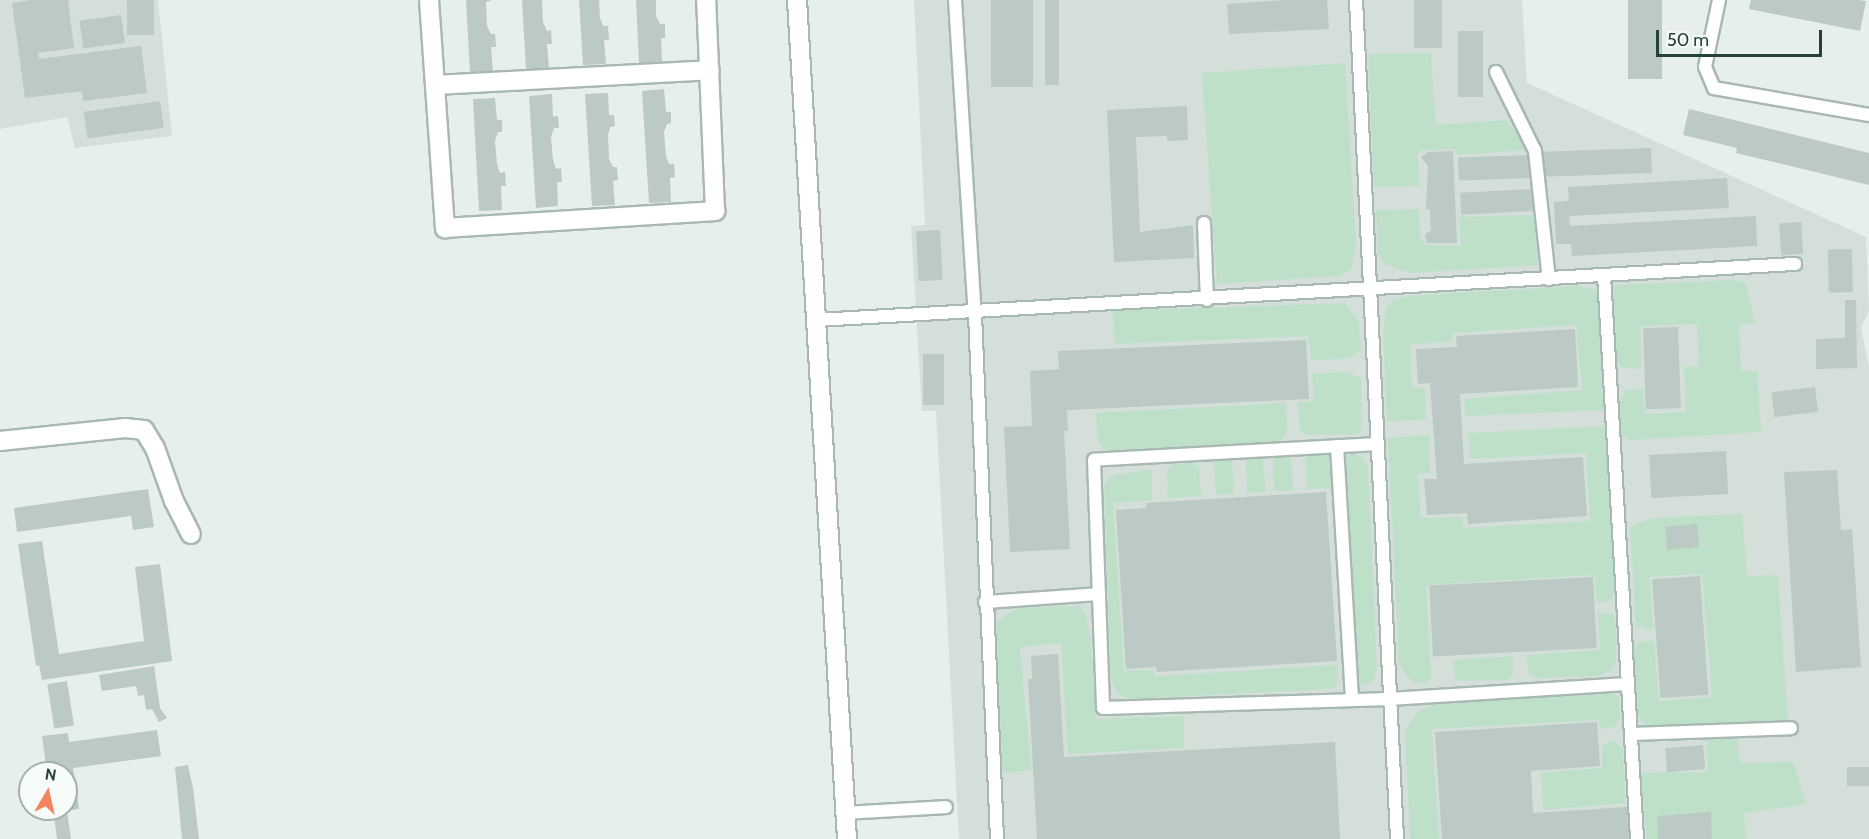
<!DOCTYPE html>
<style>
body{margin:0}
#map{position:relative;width:1869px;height:839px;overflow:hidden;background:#e6efeb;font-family:Cabin,sans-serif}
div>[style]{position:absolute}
.built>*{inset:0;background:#d4dfda}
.green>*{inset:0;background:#bfe0c8}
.building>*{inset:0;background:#bbcac4;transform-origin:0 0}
.roads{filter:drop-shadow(2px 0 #a8b8b2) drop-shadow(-2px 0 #a8b8b2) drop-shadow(0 2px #a8b8b2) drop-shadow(0 -2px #a8b8b2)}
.service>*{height:12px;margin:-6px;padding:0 6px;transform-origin:6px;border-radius:6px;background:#fff}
.minor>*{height:18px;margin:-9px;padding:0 9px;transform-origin:9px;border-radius:9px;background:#fff}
.secondary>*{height:18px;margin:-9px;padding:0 9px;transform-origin:9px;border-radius:9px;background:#fff}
span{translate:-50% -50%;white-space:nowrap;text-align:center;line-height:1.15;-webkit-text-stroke:4.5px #f7fbf9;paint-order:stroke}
.north{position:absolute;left:18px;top:761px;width:60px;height:60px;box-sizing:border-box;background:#f7fbf9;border:2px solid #a3b1ad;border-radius:50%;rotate:9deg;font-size:16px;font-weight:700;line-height:24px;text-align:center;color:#24423a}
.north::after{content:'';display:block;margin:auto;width:21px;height:27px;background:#f4845f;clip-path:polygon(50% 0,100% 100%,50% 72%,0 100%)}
.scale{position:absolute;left:1656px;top:30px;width:166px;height:27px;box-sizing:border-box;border:3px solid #24423a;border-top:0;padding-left:8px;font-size:18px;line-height:21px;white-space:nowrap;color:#24423a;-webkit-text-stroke:4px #f7fbf9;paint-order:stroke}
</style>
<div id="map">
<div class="built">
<div style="clip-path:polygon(0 0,158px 0,172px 136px,75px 148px,67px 117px,0 129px)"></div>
<div style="clip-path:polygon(914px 0,1522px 0,1527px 83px,1866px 237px,1869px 311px,1861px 327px,1869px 367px,1869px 839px,959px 839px,936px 411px,922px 411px,911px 226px,925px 225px)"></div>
</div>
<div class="green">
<div style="clip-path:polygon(1431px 53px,1436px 125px,1507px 120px,1527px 150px,1457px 155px,1455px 149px,1422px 150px,1418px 152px,1419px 186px,1374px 187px,1368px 54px)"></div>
<div style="clip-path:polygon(1345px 63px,1356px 244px,1351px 269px,1339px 276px,1217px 284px,1202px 73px)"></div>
<div style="clip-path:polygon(1419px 209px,1420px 238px,1425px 245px,1461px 246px,1459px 217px,1534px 215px,1538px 265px,1411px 273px,1384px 264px,1378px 254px,1376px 210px)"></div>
<div style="clip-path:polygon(1735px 280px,1746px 284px,1755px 323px,1739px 324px,1741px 371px,1757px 371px,1761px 432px,1631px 440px,1621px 435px,1620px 400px,1626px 390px,1643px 389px,1645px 414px,1686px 412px,1684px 367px,1699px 366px,1697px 324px,1641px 326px,1641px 369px,1624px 368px,1618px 364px,1614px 344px,1612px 289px,1616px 285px)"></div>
<div style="clip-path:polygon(1578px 286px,1596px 290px,1600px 301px,1605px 410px,1465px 416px,1464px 399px,1582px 390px,1576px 325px,1452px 333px,1452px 341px,1410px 345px,1412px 388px,1425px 387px,1426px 419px,1387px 422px,1383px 332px,1386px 308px,1393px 300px,1408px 296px)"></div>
<div style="clip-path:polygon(1345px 303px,1359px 322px,1361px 348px,1354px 356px,1341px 359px,1311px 360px,1308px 336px,1115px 344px,1113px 311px)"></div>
<div style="clip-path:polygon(1345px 372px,1361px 378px,1362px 429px,1358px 434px,1306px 435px,1300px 430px,1298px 402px,1314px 402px,1312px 374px)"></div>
<div style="clip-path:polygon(1286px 403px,1287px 431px,1282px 440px,1273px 442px,1116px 450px,1103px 449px,1098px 440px,1096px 413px)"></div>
<div style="clip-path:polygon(1607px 426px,1616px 590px,1611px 600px,1597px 604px,1594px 575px,1426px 585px,1431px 678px,1425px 683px,1415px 683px,1407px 676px,1399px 663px,1388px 438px,1429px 435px,1430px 473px,1418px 474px,1421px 518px,1462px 517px,1464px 528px,1590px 521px,1586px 453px,1470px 459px,1468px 433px)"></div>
<div style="clip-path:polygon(1323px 451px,1329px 454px,1331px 488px,1307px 489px,1306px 457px,1309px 452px)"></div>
<div style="clip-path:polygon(1284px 453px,1291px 457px,1293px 490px,1274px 491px,1273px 459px,1276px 454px)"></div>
<div style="clip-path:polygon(1353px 453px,1362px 457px,1368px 468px,1377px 669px,1373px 681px,1364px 685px,1357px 681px,1343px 462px,1344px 456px)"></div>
<div style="clip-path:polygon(1257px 456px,1263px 459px,1266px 492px,1247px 493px,1246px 462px,1248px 457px)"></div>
<div style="clip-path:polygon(1226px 457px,1232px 461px,1234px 494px,1216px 495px,1214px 463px,1217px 458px)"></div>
<div style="clip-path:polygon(1192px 463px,1199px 468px,1201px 496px,1168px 498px,1167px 470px,1173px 464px)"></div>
<div style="clip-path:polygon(1152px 469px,1152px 500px,1113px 503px,1124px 671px,1154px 670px,1155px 676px,1338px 665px,1337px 685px,1333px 689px,1130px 699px,1117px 693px,1111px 680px,1104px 485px,1110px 476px)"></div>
<div style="clip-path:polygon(1742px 514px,1747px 576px,1778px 575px,1788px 722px,1648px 728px,1637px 715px,1634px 649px,1640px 642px,1654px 641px,1659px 701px,1712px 697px,1702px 574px,1650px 577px,1653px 629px,1636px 626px,1630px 527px,1652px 518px)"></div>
<div style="clip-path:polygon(1078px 606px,1085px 613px,1090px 634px,1096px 719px,1184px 716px,1184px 748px,1068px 754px,1061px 643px,1020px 647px,1031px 770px,1003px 773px,995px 634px,998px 621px,1016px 608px)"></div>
<div style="clip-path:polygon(1598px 612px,1613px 615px,1616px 624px,1616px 661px,1612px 670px,1599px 676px,1537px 678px,1529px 673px,1526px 655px,1600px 650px)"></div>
<div style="clip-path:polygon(1513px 656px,1513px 675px,1507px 680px,1460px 681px,1455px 677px,1453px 660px)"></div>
<div style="clip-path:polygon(1611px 692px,1619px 698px,1620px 719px,1614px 727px,1600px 729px,1599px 720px,1432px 729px,1439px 839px,1410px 839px,1405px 731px,1418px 711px,1434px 704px)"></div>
<div style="clip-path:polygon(1737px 737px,1740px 763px,1793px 762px,1806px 804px,1744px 813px,1746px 839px,1647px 839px,1640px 773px,1708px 772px,1707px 738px)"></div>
<div style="clip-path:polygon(1612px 740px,1623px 748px,1625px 803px,1543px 810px,1541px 772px,1602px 768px,1602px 746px)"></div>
</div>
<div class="building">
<div style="clip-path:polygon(31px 0,68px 0,74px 48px,38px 53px,39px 59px,141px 46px,147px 93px,83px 101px,82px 91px,25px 98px,12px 3px)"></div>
<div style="left:127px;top:0;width:27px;height:35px"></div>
<div style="clip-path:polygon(466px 0,492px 0,486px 2px,487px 26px,491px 34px,495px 34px,496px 47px,491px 47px,493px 72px,470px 73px)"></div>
<div style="clip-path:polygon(522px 0,542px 0,543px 22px,547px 31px,551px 30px,552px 44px,547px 44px,549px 68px,526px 69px)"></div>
<div style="clip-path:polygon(579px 0,599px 0,600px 18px,603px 26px,608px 26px,609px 40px,604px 40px,606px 64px,583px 65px)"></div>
<div style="clip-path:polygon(636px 0,656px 0,656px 16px,660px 24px,665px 24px,665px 38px,661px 38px,662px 62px,639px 63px)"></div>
<div style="left:991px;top:0;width:42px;height:87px"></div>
<div style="left:1045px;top:0;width:14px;height:85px"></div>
<div style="clip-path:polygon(1285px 0,1327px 0,1329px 29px,1229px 34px,1227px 4px)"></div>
<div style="left:1414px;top:0;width:28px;height:48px"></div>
<div style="left:1628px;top:0;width:34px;height:79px"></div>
<div style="clip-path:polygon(1751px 0,1858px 0,1866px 1px,1860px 31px,1749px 9px)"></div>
<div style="left:121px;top:15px;width:28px;height:42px;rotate:82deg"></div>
<div style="left:1458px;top:31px;width:25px;height:66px"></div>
<div style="clip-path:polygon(664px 89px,666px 112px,671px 112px,671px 123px,667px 124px,664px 132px,666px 156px,669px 164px,674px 164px,675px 177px,670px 178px,671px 202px,649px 203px,642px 91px)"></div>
<div style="clip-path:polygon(608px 93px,609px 115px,614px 115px,615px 126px,610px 127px,608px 135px,609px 159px,613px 167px,617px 167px,618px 180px,613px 181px,615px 205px,592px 206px,585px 94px)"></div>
<div style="clip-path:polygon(552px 94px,553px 117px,558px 116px,559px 128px,554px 128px,551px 137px,553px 160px,556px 169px,561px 168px,562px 182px,557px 182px,558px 206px,536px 208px,529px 96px)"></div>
<div style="clip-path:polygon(495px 98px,497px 120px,502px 120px,502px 132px,498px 132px,495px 141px,497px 164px,500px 173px,505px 172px,506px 186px,501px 186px,502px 210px,479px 211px,473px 99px)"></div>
<div style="left:160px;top:101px;width:27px;height:77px;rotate:82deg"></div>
<div style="clip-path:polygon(1187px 106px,1188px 140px,1167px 141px,1167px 136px,1136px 137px,1140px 232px,1193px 225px,1194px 258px,1114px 262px,1107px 110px)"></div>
<div style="clip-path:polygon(1689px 109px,1869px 153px,1869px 185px,1736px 153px,1737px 148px,1683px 135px)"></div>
<div style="left:1651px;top:148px;width:25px;height:109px;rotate:88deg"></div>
<div style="clip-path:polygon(1453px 151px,1457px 243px,1427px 243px,1425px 235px,1431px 230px,1430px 209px,1426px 209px,1428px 166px,1421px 157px,1428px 152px)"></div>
<div style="left:1530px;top:155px;width:23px;height:72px;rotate:88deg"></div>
<div style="clip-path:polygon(1727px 178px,1729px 208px,1569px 216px,1570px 226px,1756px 216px,1757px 246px,1572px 256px,1571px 244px,1556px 244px,1554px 202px,1569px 201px,1568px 187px)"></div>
<div style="left:1532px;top:189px;width:22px;height:72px;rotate:87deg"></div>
<div style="left:1801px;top:222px;width:32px;height:22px;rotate:86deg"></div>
<div style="left:940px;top:230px;width:50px;height:24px;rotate:87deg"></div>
<div style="left:1852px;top:249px;width:43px;height:24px;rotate:89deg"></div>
<div style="clip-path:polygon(1845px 300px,1856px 300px,1857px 368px,1816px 369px,1816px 339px,1845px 338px)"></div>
<div style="left:1678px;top:327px;width:81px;height:35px;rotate:88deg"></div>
<div style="clip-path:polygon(1575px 329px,1578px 387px,1460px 394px,1464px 464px,1583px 457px,1587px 516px,1468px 524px,1467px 513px,1427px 515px,1424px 479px,1437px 479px,1430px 383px,1418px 384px,1416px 349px,1457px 347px,1456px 336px)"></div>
<div style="clip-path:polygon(1306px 340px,1309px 399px,1067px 410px,1068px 431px,1064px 431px,1070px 549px,1010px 552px,1004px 427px,1032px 426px,1030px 371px,1059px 369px,1058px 351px)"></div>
<div style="left:923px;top:354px;width:21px;height:51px"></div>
<div style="left:1815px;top:387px;width:25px;height:44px;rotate:83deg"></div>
<div style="left:1726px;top:451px;width:43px;height:77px;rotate:87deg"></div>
<div style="clip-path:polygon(1837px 470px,1841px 530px,1852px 529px,1861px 667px,1796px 672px,1784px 472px)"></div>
<div style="clip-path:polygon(148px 489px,154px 527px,133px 530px,131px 516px,17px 532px,14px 508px)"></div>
<div style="clip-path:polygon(1326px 492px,1337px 661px,1157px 672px,1156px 667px,1126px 669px,1116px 510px,1146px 508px,1146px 503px)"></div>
<div style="left:1697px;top:524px;width:23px;height:32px;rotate:85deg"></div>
<div style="clip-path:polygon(42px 541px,59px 654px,144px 641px,135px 567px,160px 564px,172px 661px,42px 680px,39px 665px,36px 666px,18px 544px)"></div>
<div style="left:1700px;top:576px;width:119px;height:48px;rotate:86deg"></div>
<div style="left:1593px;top:577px;width:71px;height:164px;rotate:87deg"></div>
<div style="clip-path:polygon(1058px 654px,1064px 757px,1335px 742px,1340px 839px,1037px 839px,1028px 679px,1032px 679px,1031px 656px)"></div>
<div style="clip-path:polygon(154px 666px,160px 708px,167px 718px,159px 722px,152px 709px,146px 710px,144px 695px,138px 696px,136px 686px,102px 691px,99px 675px)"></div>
<div style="left:67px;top:681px;width:45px;height:20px;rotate:81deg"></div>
<div style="clip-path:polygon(1597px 722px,1600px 766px,1531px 771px,1533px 813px,1627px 807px,1629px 839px,1442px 839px,1435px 732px)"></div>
<div style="clip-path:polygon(157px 730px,161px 756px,73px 768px,79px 809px,67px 811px,71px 839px,57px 839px,53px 809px,66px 809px,66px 773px,47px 773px,42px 736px,68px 733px,69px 742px)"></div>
<div style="left:1703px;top:745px;width:24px;height:38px;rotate:85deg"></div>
<div style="clip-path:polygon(188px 765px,193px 788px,199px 839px,182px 839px,175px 767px)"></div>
<div style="left:1869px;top:767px;width:19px;height:22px;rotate:90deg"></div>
<div style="clip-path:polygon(1711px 812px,1712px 839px,1658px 839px,1657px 816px)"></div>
</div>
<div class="roads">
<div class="service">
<div style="left:955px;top:0;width:315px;rotate:86.4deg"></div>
<div style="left:975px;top:314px;width:525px;rotate:87.6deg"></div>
<div style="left:1356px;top:0;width:840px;rotate:87.2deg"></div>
<div style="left:1719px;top:0;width:68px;rotate:101.8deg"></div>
<div style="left:1705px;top:67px;width:23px;rotate:67deg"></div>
<div style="left:1714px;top:88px;width:157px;rotate:9.9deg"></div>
<div style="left:1496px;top:72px;width:88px;rotate:63.7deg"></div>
<div style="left:1535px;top:151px;width:129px;rotate:83.8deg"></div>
<div style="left:1204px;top:223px;width:77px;rotate:87.8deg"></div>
<div style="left:1604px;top:275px;width:565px;rotate:86.65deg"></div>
<div style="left:817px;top:320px;width:980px;rotate:-3.28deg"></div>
<div style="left:1376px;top:444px;width:282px;rotate:176.8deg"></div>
<div style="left:1094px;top:460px;width:248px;rotate:87.9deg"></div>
<div style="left:1103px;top:708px;width:286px;rotate:-1.8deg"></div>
<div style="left:1389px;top:699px;width:239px;rotate:-3.6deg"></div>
<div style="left:1337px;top:446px;width:254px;rotate:86.6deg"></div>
<div style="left:985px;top:602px;width:114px;rotate:-4deg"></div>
<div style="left:1631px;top:734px;width:160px;rotate:-2.1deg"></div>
<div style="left:846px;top:813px;width:100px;rotate:-3.4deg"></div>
</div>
<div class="minor">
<div style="left:429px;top:0;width:229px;rotate:86deg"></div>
<div style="left:445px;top:228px;width:271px;rotate:-3.6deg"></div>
<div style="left:715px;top:211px;width:211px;rotate:-92.4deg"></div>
<div style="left:435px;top:85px;width:275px;rotate:-3.1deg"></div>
<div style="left:0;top:441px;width:126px;rotate:-5.9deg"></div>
<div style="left:125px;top:428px;width:19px;rotate:6deg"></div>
<div style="left:144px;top:430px;width:21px;rotate:59deg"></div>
<div style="left:155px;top:448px;width:56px;rotate:70.3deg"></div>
<div style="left:174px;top:501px;width:37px;rotate:63deg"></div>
</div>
<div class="secondary">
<div style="left:797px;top:0;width:840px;rotate:86.59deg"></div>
</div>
</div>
<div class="north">N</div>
<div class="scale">50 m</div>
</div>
